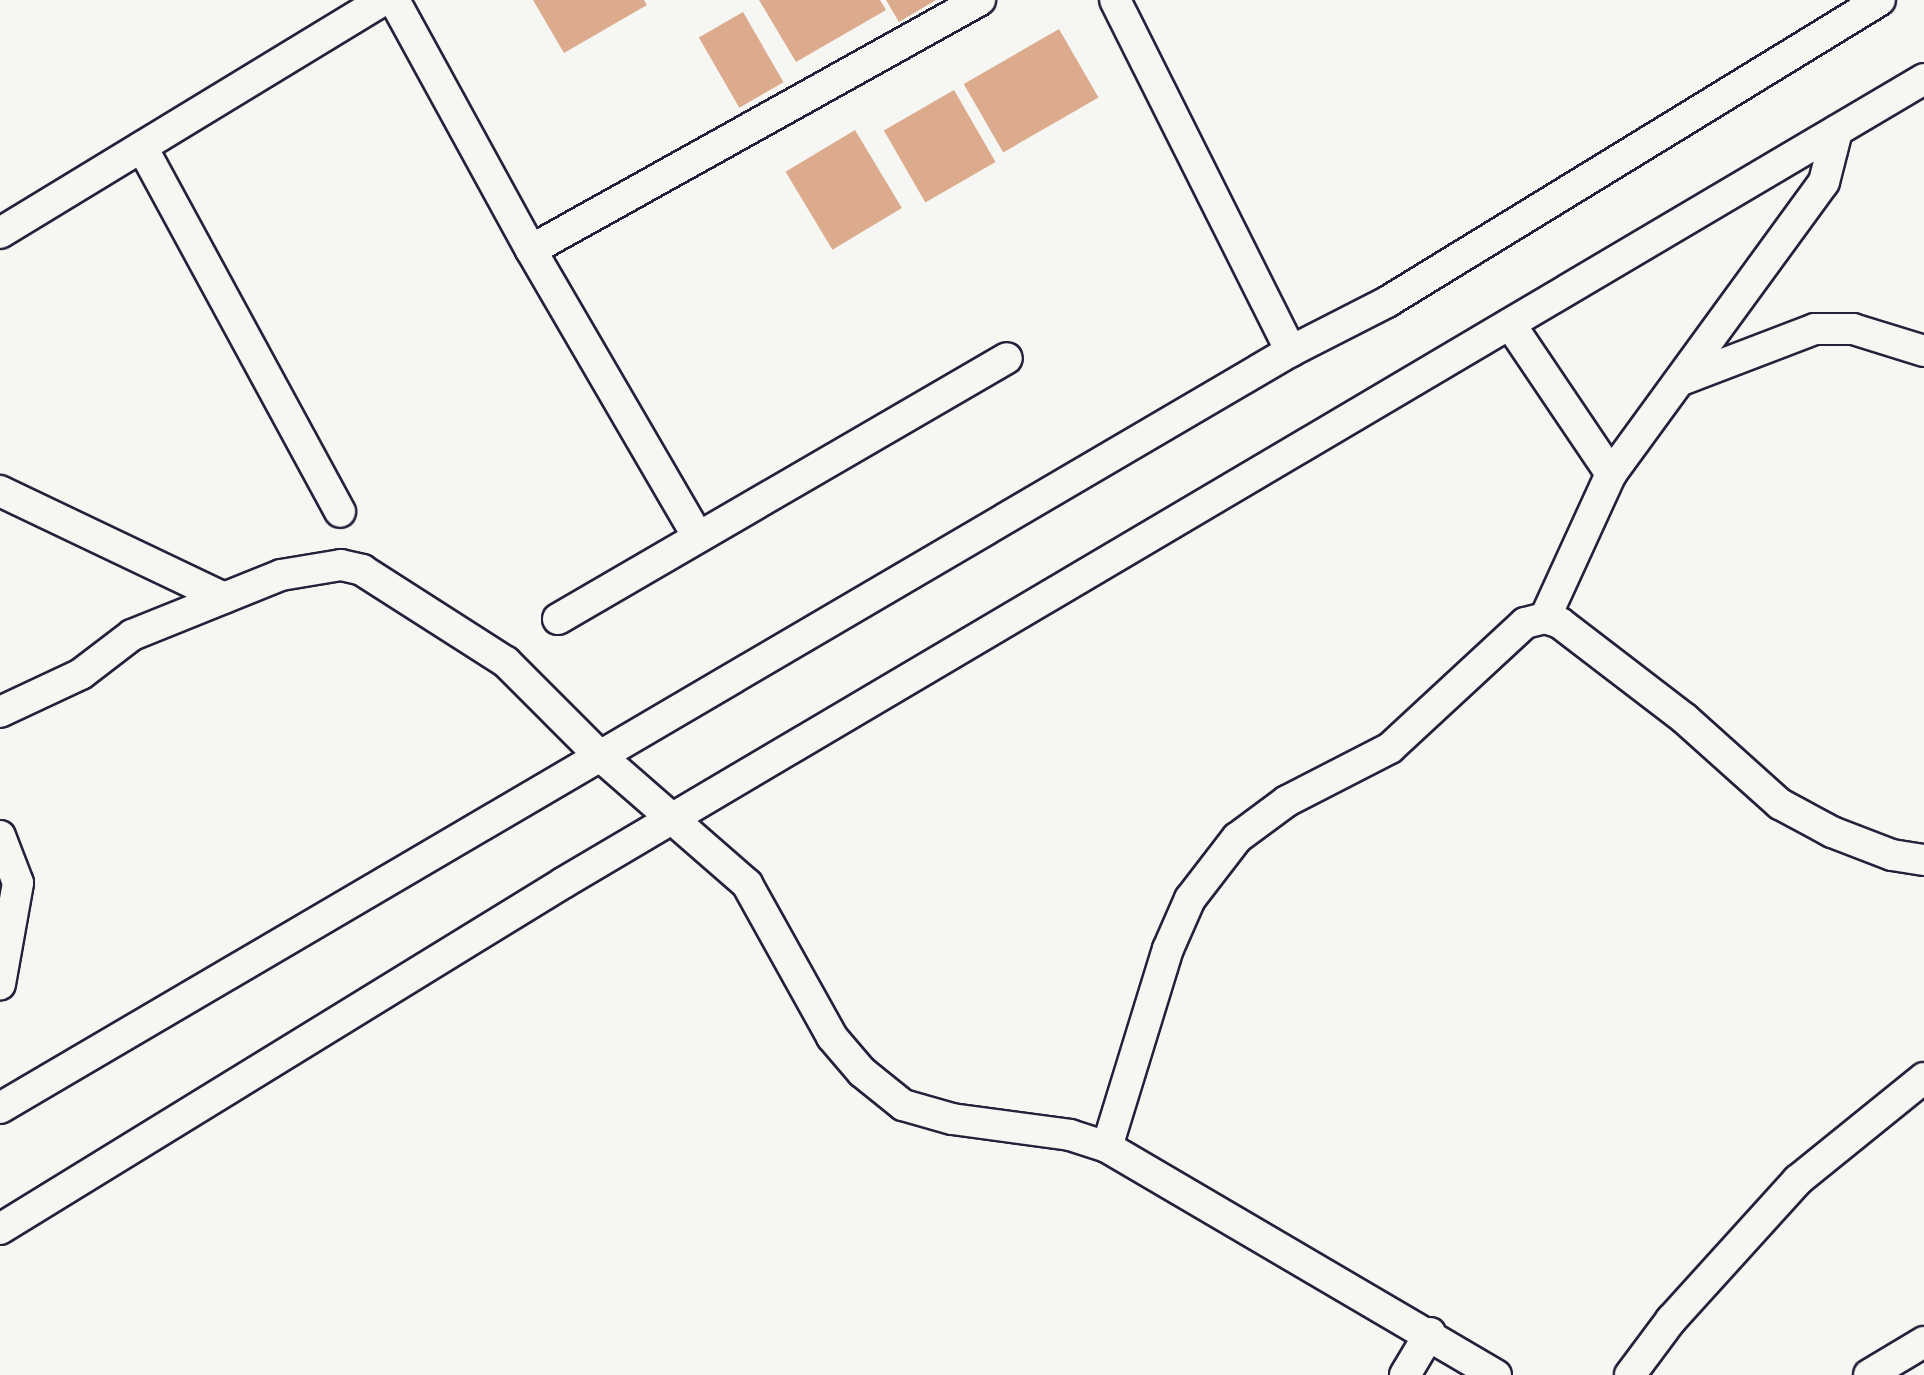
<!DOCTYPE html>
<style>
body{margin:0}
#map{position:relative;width:1924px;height:1375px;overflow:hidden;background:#f6f6f2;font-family:"Architects Daughter",sans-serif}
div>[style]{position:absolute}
.building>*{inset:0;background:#dcab8e;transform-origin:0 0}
.roads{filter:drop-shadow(2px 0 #22223b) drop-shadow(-2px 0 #22223b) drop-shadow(0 2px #22223b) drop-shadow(0 -2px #22223b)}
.street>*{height:30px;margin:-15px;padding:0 15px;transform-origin:15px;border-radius:15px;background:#f6f6f2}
span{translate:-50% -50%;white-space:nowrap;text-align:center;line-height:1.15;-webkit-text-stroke:7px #f6f6f2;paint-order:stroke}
</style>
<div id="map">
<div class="building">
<div style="clip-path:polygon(533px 0,644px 0,647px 5px,564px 53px)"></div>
<div style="clip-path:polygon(759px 0,880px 0,886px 10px,796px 62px)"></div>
<div style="clip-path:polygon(886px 0,936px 0,899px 22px)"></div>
<div style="left:743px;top:12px;width:81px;height:51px;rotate:60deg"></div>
<div style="left:1059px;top:29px;width:79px;height:110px;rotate:60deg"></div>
<div style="left:954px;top:90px;width:83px;height:81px;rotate:60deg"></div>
<div style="left:855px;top:130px;width:91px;height:81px;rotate:59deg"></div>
</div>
<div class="roads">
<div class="street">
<div style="left:394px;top:0;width:285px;rotate:61.3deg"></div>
<div style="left:531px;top:250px;width:332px;rotate:59.8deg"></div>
<div style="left:1115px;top:0;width:393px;rotate:63.4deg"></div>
<div style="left:142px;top:147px;width:415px;rotate:61.5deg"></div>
<div style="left:0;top:233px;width:448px;rotate:-31.3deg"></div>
<div style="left:531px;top:250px;width:514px;rotate:-29.11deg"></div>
<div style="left:1510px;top:324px;width:181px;rotate:56deg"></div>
<div style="left:1684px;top:379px;width:140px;rotate:-20.9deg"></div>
<div style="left:1815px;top:329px;width:38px"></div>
<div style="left:1853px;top:329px;width:74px;rotate:17.2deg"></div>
<div style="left:0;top:491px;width:248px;rotate:25.5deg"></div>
<div style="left:1545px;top:618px;width:158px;rotate:-65.4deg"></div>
<div style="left:1611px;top:474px;width:361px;rotate:-53.9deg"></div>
<div style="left:1824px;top:182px;width:53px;rotate:-75.7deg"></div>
<div style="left:558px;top:619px;width:519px;rotate:-30.17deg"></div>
<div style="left:0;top:712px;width:89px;rotate:-25.1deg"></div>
<div style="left:81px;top:674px;width:64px;rotate:-37.4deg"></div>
<div style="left:132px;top:635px;width:161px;rotate:-21.9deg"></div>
<div style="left:281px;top:575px;width:61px;rotate:-9.5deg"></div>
<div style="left:341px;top:565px;width:22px;rotate:13deg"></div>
<div style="left:362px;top:570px;width:171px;rotate:32.6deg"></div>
<div style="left:506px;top:662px;width:130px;rotate:45deg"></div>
<div style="left:598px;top:754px;width:198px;rotate:41.1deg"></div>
<div style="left:747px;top:884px;width:175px;rotate:60.9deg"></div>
<div style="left:832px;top:1037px;width:46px;rotate:49.4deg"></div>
<div style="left:862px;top:1072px;width:53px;rotate:38.8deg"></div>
<div style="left:903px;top:1105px;width:51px;rotate:15.9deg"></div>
<div style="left:952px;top:1119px;width:119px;rotate:7.7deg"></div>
<div style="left:1070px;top:1135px;width:39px;rotate:18deg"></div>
<div style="left:1107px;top:1147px;width:451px;rotate:30.4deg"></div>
<div style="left:0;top:836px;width:50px;rotate:69deg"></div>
<div style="left:18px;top:883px;width:103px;rotate:100.1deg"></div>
<div style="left:0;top:1108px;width:1497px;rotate:-30.39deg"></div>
<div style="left:1291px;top:351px;width:108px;rotate:-27deg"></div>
<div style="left:1387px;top:302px;width:578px;rotate:-31.49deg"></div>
<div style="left:1107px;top:1147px;width:207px;rotate:-72.9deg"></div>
<div style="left:1168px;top:949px;width:55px;rotate:-66.3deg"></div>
<div style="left:1190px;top:899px;width:77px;rotate:-52.4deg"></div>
<div style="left:1237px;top:838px;width:62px;rotate:-36.5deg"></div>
<div style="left:1287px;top:801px;width:116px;rotate:-27.2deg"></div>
<div style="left:1390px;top:748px;width:184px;rotate:-42.8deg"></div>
<div style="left:1525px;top:623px;width:21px;rotate:-14deg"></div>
<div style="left:1545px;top:618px;width:16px;rotate:18deg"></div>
<div style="left:1560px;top:623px;width:156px;rotate:37.5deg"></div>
<div style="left:1684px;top:718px;width:129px;rotate:41.9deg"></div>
<div style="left:1780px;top:804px;width:59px;rotate:28.3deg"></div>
<div style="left:1832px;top:832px;width:64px;rotate:21deg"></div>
<div style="left:1892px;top:855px;width:32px;rotate:9deg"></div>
<div style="left:0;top:1229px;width:661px;rotate:-31.57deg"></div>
<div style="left:563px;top:883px;width:1581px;rotate:-30.57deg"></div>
<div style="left:1405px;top:1375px;width:49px;rotate:-59.2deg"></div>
<div style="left:1630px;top:1375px;width:69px;rotate:-53.3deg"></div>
<div style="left:1671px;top:1320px;width:189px;rotate:-47.8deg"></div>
<div style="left:1798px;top:1180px;width:162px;rotate:-39deg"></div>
<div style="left:1869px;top:1375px;width:64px;rotate:-31deg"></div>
</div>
</div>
</div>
